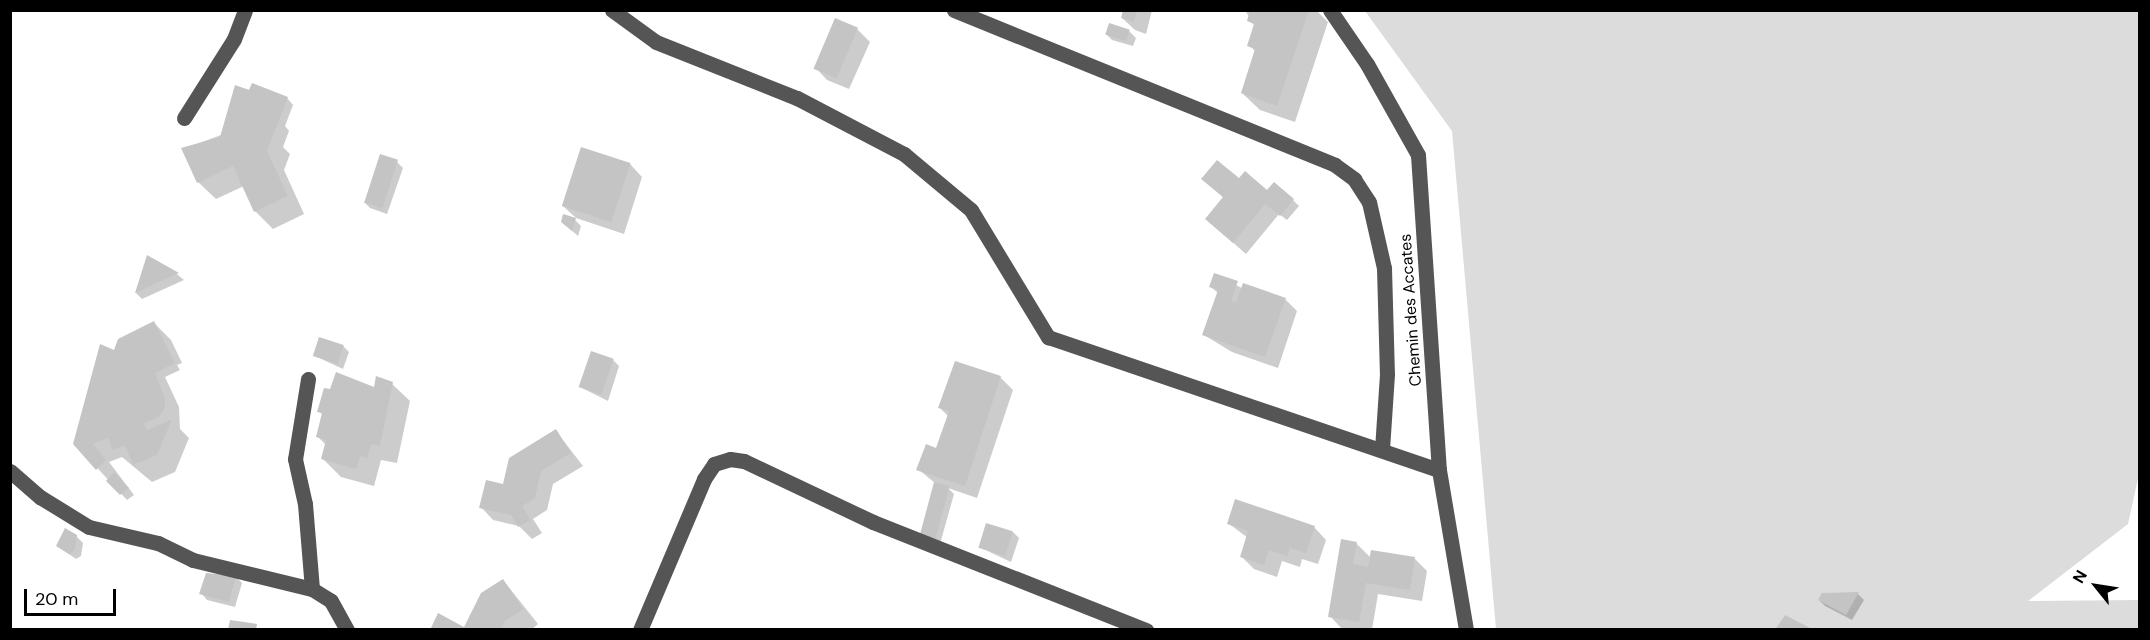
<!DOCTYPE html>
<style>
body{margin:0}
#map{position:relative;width:2150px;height:640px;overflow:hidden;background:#fff;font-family:"DM Sans",sans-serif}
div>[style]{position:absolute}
.green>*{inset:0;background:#dcdcdc}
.shadow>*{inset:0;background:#0003}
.building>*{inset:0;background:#c4c4c4;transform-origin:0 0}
.minor>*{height:15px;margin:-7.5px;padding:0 7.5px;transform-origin:7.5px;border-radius:7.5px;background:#555}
span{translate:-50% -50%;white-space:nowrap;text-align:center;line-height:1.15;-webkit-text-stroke:4.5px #fff;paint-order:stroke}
.street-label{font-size:16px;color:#000}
.frame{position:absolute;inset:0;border:12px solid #000;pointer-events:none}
.north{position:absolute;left:2066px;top:556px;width:60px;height:60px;-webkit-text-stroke:4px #fff;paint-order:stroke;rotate:300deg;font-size:16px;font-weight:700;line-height:24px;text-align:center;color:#000}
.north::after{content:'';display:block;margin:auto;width:21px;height:27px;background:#000;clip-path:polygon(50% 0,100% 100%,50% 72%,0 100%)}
.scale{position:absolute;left:24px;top:589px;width:92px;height:27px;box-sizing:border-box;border:3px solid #000;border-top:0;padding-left:8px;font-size:18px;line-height:21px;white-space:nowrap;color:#000;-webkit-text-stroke:4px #fff;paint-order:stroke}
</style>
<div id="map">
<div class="green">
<div style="clip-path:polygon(1365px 11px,2139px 11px,2139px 474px,2128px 524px,2028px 601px,2139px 600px,2139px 629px,1496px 629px,1452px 131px)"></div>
</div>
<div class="shadow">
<div style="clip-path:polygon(1124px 10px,1152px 10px,1146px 34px,1135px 30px,1122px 18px)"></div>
<div style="clip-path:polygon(1245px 10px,1316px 10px,1328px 22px,1295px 122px,1260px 110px,1242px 93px,1256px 52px,1249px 45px,1255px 27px)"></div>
<div style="clip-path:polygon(1110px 25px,1130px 32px,1136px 38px,1133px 46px,1112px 40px,1106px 34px)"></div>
<div style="clip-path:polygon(857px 29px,870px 42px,849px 89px,827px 80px,815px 67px)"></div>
<div style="clip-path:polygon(236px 87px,287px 98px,293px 105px,285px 126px,289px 131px,283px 147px,290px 154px,284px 170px,304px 214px,273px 229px,255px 211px,244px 186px,216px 199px,198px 182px,183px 149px,221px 135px)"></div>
<div style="clip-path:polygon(397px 162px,403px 168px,387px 214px,370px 208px,364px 202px)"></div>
<div style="clip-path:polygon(630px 164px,642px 177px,624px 234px,576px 218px,563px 206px)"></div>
<div style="clip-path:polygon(1203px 179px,1239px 180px,1293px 200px,1299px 206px,1287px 220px,1279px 214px,1246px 254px,1220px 231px,1224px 198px)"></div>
<div style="clip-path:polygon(575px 220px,581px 226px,578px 236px,569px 228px)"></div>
<div style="clip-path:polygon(148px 257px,178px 275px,184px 280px,142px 299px,136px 293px)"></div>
<div style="clip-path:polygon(1215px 275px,1242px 288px,1285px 299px,1297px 311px,1278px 368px,1232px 352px,1204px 335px,1218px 293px,1211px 287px)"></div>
<div style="clip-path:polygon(154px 323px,171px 340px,182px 363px,177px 365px,180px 370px,165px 377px,179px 407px,180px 429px,189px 438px,175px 472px,152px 482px,122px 457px,109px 462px,134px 495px,127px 500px,75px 444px,115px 352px)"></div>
<div style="clip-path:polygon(343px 346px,349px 352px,343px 369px,315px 356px)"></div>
<div style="clip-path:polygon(613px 360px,619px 366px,608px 401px,580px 387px)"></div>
<div style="clip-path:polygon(1000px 377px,1013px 390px,977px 498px,948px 488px,954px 494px,940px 544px,925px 540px,935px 483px,918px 469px,937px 450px,949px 417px,940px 408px)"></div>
<div style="clip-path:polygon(392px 384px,410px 401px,397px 463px,381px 460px,374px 486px,341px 477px,323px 459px,326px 445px,318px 437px,323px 415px,319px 411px)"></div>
<div style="clip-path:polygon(556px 431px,583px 466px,553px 484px,547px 510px,533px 519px,542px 533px,532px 539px,519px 526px,493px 520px,481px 507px)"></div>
<div style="clip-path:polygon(1228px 523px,1314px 527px,1326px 540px,1318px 564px,1302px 559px,1300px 567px,1282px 561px,1277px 577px,1254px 569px,1242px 557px,1248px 538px)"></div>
<div style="clip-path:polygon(1013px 532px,1019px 538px,1011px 562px,979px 547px)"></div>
<div style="clip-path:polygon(76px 536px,83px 543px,81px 556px,76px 559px,57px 546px)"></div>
<div style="clip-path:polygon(1356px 543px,1371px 558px,1415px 559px,1427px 571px,1422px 601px,1378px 594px,1372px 630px,1342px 629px,1330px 616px)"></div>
<div style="clip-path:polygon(236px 577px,242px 583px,235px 607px,207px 600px,201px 593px)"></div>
<div style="clip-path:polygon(503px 580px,538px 624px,531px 630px,432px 630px,464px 629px)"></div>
<div style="clip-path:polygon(1823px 594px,1858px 594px,1864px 600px,1852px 620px,1825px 606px,1819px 600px)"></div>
</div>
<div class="building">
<div style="clip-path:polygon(1123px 10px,1137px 10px,1134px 22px,1121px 18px)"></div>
<div style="clip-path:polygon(1250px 10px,1309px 10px,1277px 106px,1241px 93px,1255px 49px,1247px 46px,1254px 24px,1247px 21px)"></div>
<div style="left:835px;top:18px;width:25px;height:55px;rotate:23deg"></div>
<div style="left:1109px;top:23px;width:22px;height:12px;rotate:18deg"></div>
<div style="clip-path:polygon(252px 83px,288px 97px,267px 151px,288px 196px,254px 212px,233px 166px,197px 183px,181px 148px,220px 137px,235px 85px,249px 90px)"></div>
<div style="left:581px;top:147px;width:52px;height:62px;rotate:18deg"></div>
<div style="left:380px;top:154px;width:19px;height:51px;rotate:18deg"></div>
<div style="clip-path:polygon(1217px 160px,1239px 178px,1245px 171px,1267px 190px,1274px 182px,1294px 199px,1280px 216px,1265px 204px,1233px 243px,1205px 219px,1223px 197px,1201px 179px)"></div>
<div style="clip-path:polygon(563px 214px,576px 218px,572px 231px,561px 222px)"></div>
<div style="clip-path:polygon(147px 255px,179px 273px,135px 293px)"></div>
<div style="clip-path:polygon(1214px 273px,1238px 281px,1231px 301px,1236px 303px,1243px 283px,1286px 298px,1265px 357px,1202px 335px,1218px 290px,1209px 287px)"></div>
<div style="clip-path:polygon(154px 321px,175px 363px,155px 373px,165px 398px,165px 408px,159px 417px,144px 423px,147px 430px,172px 419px,157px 455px,133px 465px,125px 445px,113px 450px,108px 438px,93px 444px,106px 460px,96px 470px,73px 444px,100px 344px,114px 350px,118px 339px)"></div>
<div style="left:319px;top:337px;width:26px;height:20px;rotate:18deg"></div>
<div style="left:591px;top:351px;width:24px;height:38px;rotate:19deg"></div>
<div style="clip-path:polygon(955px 361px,1001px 376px,965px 486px,916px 470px,926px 444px,936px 448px,949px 411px,938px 408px)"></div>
<div style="clip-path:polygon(336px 372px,374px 387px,376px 376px,393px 382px,380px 446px,371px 444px,367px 458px,360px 456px,356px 469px,321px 459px,326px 440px,316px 437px,322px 413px,317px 412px,324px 388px,330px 389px)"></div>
<div style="clip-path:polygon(556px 429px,571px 453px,541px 471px,535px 498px,522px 506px,530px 520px,518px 527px,511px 515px,479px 508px,486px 480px,503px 484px,509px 458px)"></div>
<div style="clip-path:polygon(114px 472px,129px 488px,120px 495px,106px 481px)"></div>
<div style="left:934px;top:482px;width:16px;height:54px;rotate:15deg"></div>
<div style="clip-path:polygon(1235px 499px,1315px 526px,1306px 553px,1290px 548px,1287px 556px,1269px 550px,1264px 565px,1240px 557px,1248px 531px,1227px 524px)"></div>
<div style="left:986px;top:523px;width:28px;height:26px;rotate:17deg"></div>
<div style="clip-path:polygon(65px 528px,77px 535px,75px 550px,69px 554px,56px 546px)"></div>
<div style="clip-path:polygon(1341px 539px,1357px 542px,1353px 564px,1368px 567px,1371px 550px,1415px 557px,1410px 590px,1366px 583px,1359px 622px,1328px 617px)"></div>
<div style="clip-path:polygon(206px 573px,236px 576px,229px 602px,199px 594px)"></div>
<div style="clip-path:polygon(503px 579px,523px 609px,505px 621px,501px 630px,430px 630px,438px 613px,464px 627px,481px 593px)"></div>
<div style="clip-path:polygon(1859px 592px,1846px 615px,1818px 600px,1822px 593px)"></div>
<div style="clip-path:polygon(1785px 615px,1814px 630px,1775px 630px)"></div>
<div style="clip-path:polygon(230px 620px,257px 624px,256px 630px,228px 630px)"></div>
</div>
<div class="minor">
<div style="left:612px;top:10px;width:54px;rotate:36deg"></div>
<div style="left:656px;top:42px;width:152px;rotate:21.7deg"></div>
<div style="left:797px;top:98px;width:121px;rotate:27.6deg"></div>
<div style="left:904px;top:154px;width:87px;rotate:39.9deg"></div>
<div style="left:971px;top:210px;width:149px;rotate:58.8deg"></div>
<div style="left:1048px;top:337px;width:413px;rotate:18.8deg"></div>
<div style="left:954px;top:10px;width:411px;rotate:22.1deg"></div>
<div style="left:1335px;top:165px;width:24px;rotate:36deg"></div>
<div style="left:1354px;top:179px;width:27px;rotate:57deg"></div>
<div style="left:1369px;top:202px;width:68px;rotate:77.2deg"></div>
<div style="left:1384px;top:268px;width:106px;rotate:88.4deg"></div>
<div style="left:1387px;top:374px;width:75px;rotate:93.8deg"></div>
<div style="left:1330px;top:10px;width:65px;rotate:55.6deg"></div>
<div style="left:1367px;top:64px;width:104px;rotate:60.7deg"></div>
<div style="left:1418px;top:155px;width:316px;rotate:86.2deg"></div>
<div style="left:1439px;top:470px;width:162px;rotate:80.4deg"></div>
<div style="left:184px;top:118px;width:93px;rotate:-57.7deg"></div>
<div style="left:234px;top:39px;width:31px;rotate:-69deg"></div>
<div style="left:308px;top:379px;width:81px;rotate:99.2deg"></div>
<div style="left:295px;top:459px;width:46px;rotate:77.5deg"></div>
<div style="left:305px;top:504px;width:85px;rotate:85.3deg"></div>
<div style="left:10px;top:471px;width:40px;rotate:41deg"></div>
<div style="left:40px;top:497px;width:57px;rotate:31.5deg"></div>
<div style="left:89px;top:527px;width:71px;rotate:13.1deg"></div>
<div style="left:158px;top:543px;width:39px;rotate:26deg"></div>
<div style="left:193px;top:560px;width:122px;rotate:13.7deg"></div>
<div style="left:312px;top:589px;width:22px;rotate:32deg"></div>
<div style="left:331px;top:601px;width:33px;rotate:61deg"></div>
<div style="left:640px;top:630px;width:164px;rotate:-67deg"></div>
<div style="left:704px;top:479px;width:18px;rotate:-56deg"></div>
<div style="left:714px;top:464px;width:17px;rotate:-17deg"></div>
<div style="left:730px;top:459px;width:14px;rotate:8deg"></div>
<div style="left:744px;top:461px;width:143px;rotate:25.3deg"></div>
<div style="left:873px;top:522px;width:294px;rotate:21.6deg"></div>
</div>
<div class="street-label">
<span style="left:1411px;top:310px;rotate:-94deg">Chemin des Accates</span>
</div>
<div class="frame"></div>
<div class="north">N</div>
<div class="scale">20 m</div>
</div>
